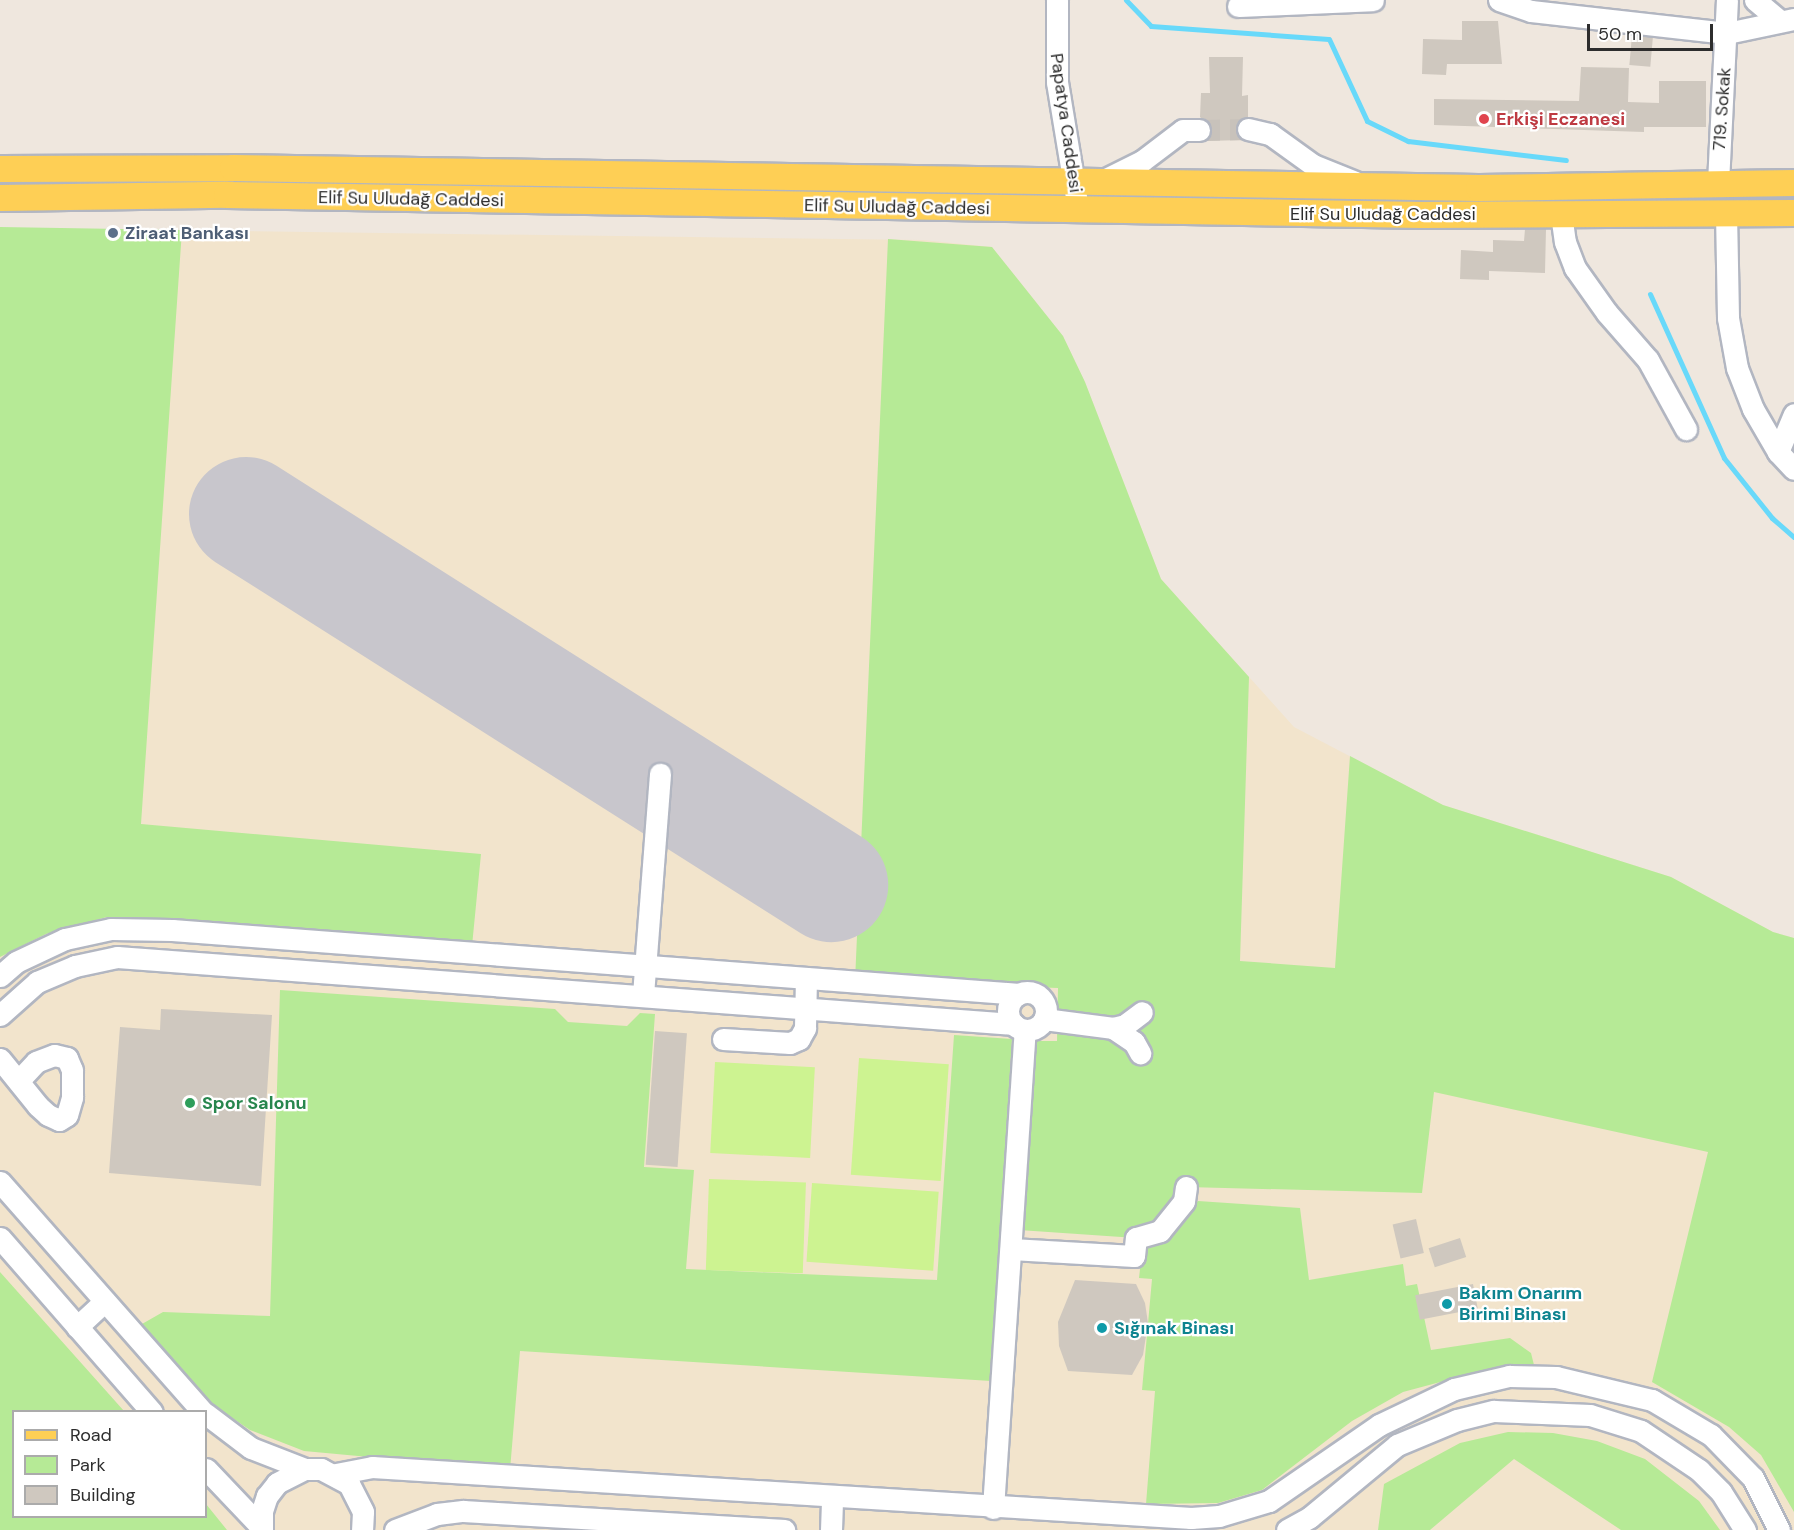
<!DOCTYPE html>
<meta charset="utf-8">
<style>
body{margin:0}
#map{position:relative;width:1794px;height:1530px;overflow:hidden;background:#efe7de;font-family:"DM Sans",sans-serif}
div>[style]{position:absolute}
.education>*{inset:0;background:#f2e4cc}
.green>*{inset:0;background:#b6ea96}
.pitch>*{inset:0;background:#cdf391;transform-origin:0 0}
.stream>*{height:5px;margin:-2.5px;padding:0 2.5px;transform-origin:2.5px;border-radius:2.5px;background:#68d9fa}
.runway>*{height:114px;margin:-57px;padding:0 57px;transform-origin:57px;border-radius:57px;background:#c8c6cc}
.building>*{inset:0;background:#cfc8bf;transform-origin:0 0}
.minor-tunnel>*{height:21px;margin-top:-10.5px;transform-origin:0;background:repeating-linear-gradient(90deg,#c8c2bb 0 21px,transparent 0 31px)}
.roads{filter:drop-shadow(2px 0 #b2b6c1) drop-shadow(-2px 0 #b2b6c1) drop-shadow(0 2px #b2b6c1) drop-shadow(0 -2px #b2b6c1)}
.minor>*{height:21px;margin:-10.5px;padding:0 10.5px;transform-origin:10.5px;border-radius:10.5px;background:#fff}
.minor>.ring{margin:-10.5px;padding:0;box-sizing:content-box;background:none;border:21px solid #fff;border-radius:50%}
.major>*{height:26px;margin:-13px;padding:0 13px;transform-origin:13px;border-radius:13px;background:#fecf55}
.dots>*{width:16px;height:16px;translate:-50% -50%;box-sizing:border-box;border:3px solid #fff;border-radius:50%}
span{translate:-50% -50%;white-space:nowrap;text-align:center;line-height:1.15;-webkit-text-stroke:4.5px #fff;paint-order:stroke}
.street-label{font-size:18px;color:#2d2d2d}
.health-label{font-size:18px;color:#be3a42;font-weight:700}
.left{translate:0 -50%;text-align:left}
.service-label{font-size:18px;color:#4e5e75;font-weight:700}
.leisure-label{font-size:18px;color:#27864d;font-weight:700}
.culture-label{font-size:18px;color:#0d838f;font-weight:700}
.legend{position:absolute;left:12px;top:1410px;width:195px;height:108px;box-sizing:border-box;background:#fff;border:2px solid #ababab;margin:0;padding:8px 10px;list-style:none;font-size:18px;color:#2d2d2d}
.legend li{display:flex;align-items:center;gap:12px;height:30px}
.legend b{width:30px;border:2px solid #ababab}
.scale{position:absolute;left:1587px;top:24px;width:126px;height:27px;box-sizing:border-box;border:3px solid #2d2d2d;border-top:0;padding-left:8px;font-size:18px;line-height:21px;white-space:nowrap;color:#2d2d2d;-webkit-text-stroke:4px #fff;paint-order:stroke}
</style>
<div id="map">
<div class="education">
<div style="clip-path:polygon(evenodd,0 228px,923px 240px,992px 247px,1063px 336px,1085px 382px,1161px 579px,1294px 727px,1443px 805px,1671px 877px,1773px 932px,1794px 938px,1794px 1530px,0 1530px,0 228px,14px 1412px,206px 1412px,206px 1516px,14px 1516px,14px 1412px)"></div>
</div>
<div class="green">
<div style="clip-path:polygon(0 227px,182px 230px,141px 824px,481px 854px,472px 946px,107px 917px,46px 934px,0 957px)"></div>
<div style="clip-path:polygon(888px 239px,992px 247px,1063px 336px,1085px 382px,1161px 579px,1249px 677px,1240px 961px,1335px 968px,1350px 756px,1443px 805px,1671px 877px,1773px 932px,1794px 938px,1794px 1512px,1761px 1455px,1729px 1427px,1652px 1382px,1708px 1152px,1434px 1092px,1422px 1193px,1187px 1187px,1180px 1201px,1136px 1238px,1019px 1230px,1034px 1041px,1057px 1041px,1058px 988px,855px 981px)"></div>
<div style="clip-path:polygon(280px 990px,555px 1009px,568px 1022px,627px 1026px,640px 1013px,655px 1014px,644px 1167px,694px 1170px,686px 1269px,937px 1280px,954px 1035px,1012px 1039px,991px 1381px,520px 1351px,510px 1470px,304px 1451px,250px 1430px,204px 1399px,142px 1324px,163px 1312px,270px 1316px)"></div>
<div style="clip-path:polygon(1198px 1201px,1300px 1208px,1309px 1280px,1403px 1264px,1406px 1286px,1417px 1284px,1431px 1350px,1510px 1338px,1531px 1353px,1535px 1369px,1459px 1377px,1403px 1392px,1352px 1421px,1262px 1490px,1218px 1503px,1146px 1504px,1155px 1391px,1142px 1390px,1152px 1279px,1139px 1278px,1143px 1243px,1158px 1244px)"></div>
<div style="clip-path:polygon(0 1272px,124px 1411px,14px 1412px,14px 1516px,206px 1516px,206px 1504px,227px 1530px,0 1530px)"></div>
<div style="clip-path:polygon(1508px 1432px,1553px 1433px,1597px 1441px,1645px 1459px,1699px 1501px,1720px 1530px,1621px 1530px,1514px 1459px,1430px 1530px,1378px 1530px,1384px 1484px,1460px 1443px)"></div>
</div>
<div class="pitch">
<div style="left:859px;top:1058px;width:90px;height:117px;rotate:4deg"></div>
<div style="left:715px;top:1062px;width:100px;height:91px;rotate:3deg"></div>
<div style="left:709px;top:1179px;width:97px;height:91px;rotate:2deg"></div>
<div style="left:812px;top:1183px;width:127px;height:79px;rotate:4deg"></div>
</div>
<div class="stream">
<div style="left:1126px;top:0;width:36px;rotate:46deg"></div>
<div style="left:1151px;top:26px;width:178px;rotate:4.2deg"></div>
<div style="left:1329px;top:39px;width:90px;rotate:65.1deg"></div>
<div style="left:1367px;top:121px;width:46px;rotate:26deg"></div>
<div style="left:1408px;top:141px;width:159px;rotate:6.9deg"></div>
<div style="left:1650px;top:294px;width:180px;rotate:65.7deg"></div>
<div style="left:1724px;top:458px;width:77px;rotate:51.3deg"></div>
<div style="left:1772px;top:518px;width:29px;rotate:41deg"></div>
</div>
<div class="runway">
<div style="left:246px;top:514px;width:693px;rotate:32.38deg"></div>
</div>
<div class="building">
<div style="clip-path:polygon(1462px 21px,1498px 21px,1502px 64px,1447px 64px,1446px 75px,1422px 74px,1423px 39px,1462px 40px)"></div>
<div style="left:1632px;top:35px;width:21px;height:30px;rotate:5deg"></div>
<div style="clip-path:polygon(1209px 57px,1243px 57px,1242px 96px,1248px 95px,1248px 117px,1236px 127px,1243px 140px,1206px 141px,1212px 129px,1200px 117px,1201px 93px,1210px 93px)"></div>
<div style="clip-path:polygon(1581px 67px,1629px 68px,1628px 102px,1659px 103px,1659px 81px,1706px 81px,1706px 127px,1644px 127px,1644px 132px,1434px 125px,1434px 99px,1579px 101px)"></div>
<div style="clip-path:polygon(1525px 229px,1546px 229px,1545px 273px,1489px 271px,1489px 280px,1460px 279px,1461px 250px,1493px 252px,1493px 240px,1524px 241px)"></div>
<div style="clip-path:polygon(161px 1009px,272px 1015px,261px 1186px,109px 1173px,120px 1027px,160px 1030px)"></div>
<div style="left:655px;top:1031px;width:32px;height:134px;rotate:4deg"></div>
<div style="left:1416px;top:1219px;width:35px;height:24px;rotate:77deg"></div>
<div style="left:1460px;top:1238px;width:20px;height:33px;rotate:72deg"></div>
<div style="clip-path:polygon(1075px 1280px,1136px 1284px,1145px 1303px,1148px 1323px,1143px 1355px,1132px 1375px,1068px 1371px,1059px 1346px,1058px 1322px)"></div>
<div style="left:1473px;top:1284px;width:25px;height:59px;rotate:79deg"></div>
</div>
<div class="minor-tunnel">
<div style="left:1199px;top:130px;width:49px;rotate:-1.2deg"></div>
</div>
<div class="roads">
<div class="minor">
<div style="left:1057px;top:0;width:82px;rotate:90deg"></div>
<div style="left:1057px;top:82px;width:129px;rotate:80.6deg"></div>
<div style="left:1499px;top:0;width:34px;rotate:19deg"></div>
<div style="left:1531px;top:11px;width:197px;rotate:6.4deg"></div>
<div style="left:1727px;top:33px;width:68px;rotate:-11.8deg"></div>
<div style="left:1755px;top:0;width:33px;rotate:40deg"></div>
<div style="left:1238px;top:6px;width:135px;rotate:-2.5deg"></div>
<div style="left:1248px;top:129px;width:23px;rotate:13deg"></div>
<div style="left:1270px;top:134px;width:53px;rotate:35.8deg"></div>
<div style="left:1313px;top:165px;width:45px;rotate:22deg"></div>
<div style="left:1102px;top:181px;width:45px;rotate:-26.6deg"></div>
<div style="left:1142px;top:161px;width:51px;rotate:-37.1deg"></div>
<div style="left:1183px;top:130px;width:16px"></div>
<div style="left:1718px;top:183px;width:183px;rotate:-87.2deg"></div>
<div style="left:1726px;top:213px;width:105px;rotate:88.9deg"></div>
<div style="left:1728px;top:318px;width:51px;rotate:79.8deg"></div>
<div style="left:1737px;top:368px;width:44px;rotate:68.7deg"></div>
<div style="left:1753px;top:409px;width:50px;rotate:59.8deg"></div>
<div style="left:1778px;top:452px;width:23px;rotate:47deg"></div>
<div style="left:1561px;top:214px;width:28px;rotate:82deg"></div>
<div style="left:1565px;top:242px;width:28px;rotate:69deg"></div>
<div style="left:1575px;top:268px;width:55px;rotate:54.6deg"></div>
<div style="left:1607px;top:313px;width:62px;rotate:48.9deg"></div>
<div style="left:1648px;top:360px;width:79px;rotate:61.2deg"></div>
<div style="left:1778px;top:452px;width:41px;rotate:-67.2deg"></div>
<div style="left:0;top:976px;width:21px;rotate:-41deg"></div>
<div style="left:16px;top:962px;width:54px;rotate:-25.1deg"></div>
<div style="left:65px;top:939px;width:47px;rotate:-12.3deg"></div>
<div style="left:111px;top:929px;width:61px;rotate:0.9deg"></div>
<div style="left:172px;top:930px;width:849px;rotate:4.32deg"></div>
<div class="ring" style="left:1008px;top:992px;width:17px;height:17px"></div>
<div style="left:643px;top:995px;width:222px;rotate:-85.6deg"></div>
<div style="left:0;top:1015px;width:50px;rotate:-41.7deg"></div>
<div style="left:37px;top:982px;width:41px;rotate:-22.8deg"></div>
<div style="left:75px;top:966px;width:43px;rotate:-12.1deg"></div>
<div style="left:117px;top:957px;width:899px;rotate:4.27deg"></div>
<div style="left:1044px;top:1019px;width:70px;rotate:7.4deg"></div>
<div style="left:1113px;top:1028px;width:12px;rotate:-14deg"></div>
<div style="left:1125px;top:1025px;width:21px;rotate:-37deg"></div>
<div style="left:1113px;top:1028px;width:25px;rotate:34deg"></div>
<div style="left:1134px;top:1042px;width:13px;rotate:61deg"></div>
<div style="left:723px;top:1039px;width:67px;rotate:3.4deg"></div>
<div style="left:790px;top:1043px;width:10px;rotate:-24deg"></div>
<div style="left:799px;top:1039px;width:13px;rotate:-61deg"></div>
<div style="left:805px;top:1028px;width:50px;rotate:-88.9deg"></div>
<div style="left:0;top:1059px;width:60px;rotate:51deg"></div>
<div style="left:38px;top:1106px;width:13px;rotate:42deg"></div>
<div style="left:48px;top:1115px;width:12px;rotate:24deg"></div>
<div style="left:59px;top:1120px;width:9px;rotate:-32deg"></div>
<div style="left:67px;top:1115px;width:19px;rotate:-74deg"></div>
<div style="left:72px;top:1097px;width:27px;rotate:-90deg"></div>
<div style="left:72px;top:1070px;width:13px;rotate:-113deg"></div>
<div style="left:67px;top:1058px;width:13px;rotate:-167deg"></div>
<div style="left:54px;top:1055px;width:19px;rotate:159deg"></div>
<div style="left:36px;top:1062px;width:26px;rotate:133deg"></div>
<div style="left:0;top:1182px;width:307px;rotate:48.6deg"></div>
<div style="left:0;top:1238px;width:231px;rotate:48.9deg"></div>
<div style="left:1011px;top:1249px;width:123px;rotate:3.3deg"></div>
<div style="left:1134px;top:1256px;width:18px;rotate:-84deg"></div>
<div style="left:1136px;top:1238px;width:25px;rotate:-16deg"></div>
<div style="left:1160px;top:1231px;width:38px;rotate:-51deg"></div>
<div style="left:1184px;top:1201px;width:14px;rotate:-82deg"></div>
<div style="left:77px;top:1327px;width:38px;rotate:-43deg"></div>
<div style="left:206px;top:1414px;width:56px;rotate:37.1deg"></div>
<div style="left:251px;top:1448px;width:58px;rotate:21.3deg"></div>
<div style="left:206px;top:1469px;width:80px;rotate:46.5deg"></div>
<div style="left:336px;top:1474px;width:37px;rotate:-11deg"></div>
<div style="left:372px;top:1467px;width:821px;rotate:3.56deg"></div>
<div style="left:1191px;top:1518px;width:28px;rotate:-4deg"></div>
<div style="left:1219px;top:1516px;width:52px;rotate:-16.7deg"></div>
<div style="left:1269px;top:1501px;width:134px;rotate:-34.6deg"></div>
<div style="left:1379px;top:1425px;width:83px;rotate:-25.6deg"></div>
<div style="left:1454px;top:1389px;width:57px;rotate:-13.3deg"></div>
<div style="left:1509px;top:1376px;width:47px;rotate:1.2deg"></div>
<div style="left:1556px;top:1377px;width:99px;rotate:13.5deg"></div>
<div style="left:1652px;top:1400px;width:69px;rotate:30.7deg"></div>
<div style="left:1711px;top:1435px;width:60px;rotate:45.7deg"></div>
<div style="left:1753px;top:1478px;width:58px;rotate:63.4deg"></div>
<div style="left:993px;top:1508px;width:479px;rotate:-86.2deg"></div>
<div style="left:262px;top:1530px;width:19px;rotate:-90deg"></div>
<div style="left:262px;top:1511px;width:16px;rotate:-72deg"></div>
<div style="left:267px;top:1496px;width:16px;rotate:-52deg"></div>
<div style="left:277px;top:1483px;width:31px;rotate:-27deg"></div>
<div style="left:305px;top:1469px;width:16px"></div>
<div style="left:321px;top:1469px;width:32px;rotate:28deg"></div>
<div style="left:349px;top:1484px;width:31px;rotate:63deg"></div>
<div style="left:363px;top:1512px;width:18px;rotate:93deg"></div>
<div style="left:395px;top:1530px;width:45px;rotate:-20.9deg"></div>
<div style="left:437px;top:1514px;width:26px;rotate:-7deg"></div>
<div style="left:463px;top:1511px;width:322px;rotate:3.4deg"></div>
<div style="left:831px;top:1530px;width:32px;rotate:-88deg"></div>
<div style="left:1287px;top:1530px;width:26px;rotate:-29deg"></div>
<div style="left:1310px;top:1517px;width:113px;rotate:-39.6deg"></div>
<div style="left:1397px;top:1445px;width:65px;rotate:-22.6deg"></div>
<div style="left:1457px;top:1420px;width:38px;rotate:-14deg"></div>
<div style="left:1494px;top:1411px;width:96px;rotate:2.4deg"></div>
<div style="left:1590px;top:1415px;width:53px;rotate:17.4deg"></div>
<div style="left:1641px;top:1431px;width:70px;rotate:33.9deg"></div>
<div style="left:1699px;top:1470px;width:31px;rotate:45deg"></div>
<div style="left:1721px;top:1492px;width:45px;rotate:57.7deg"></div>
</div>
<div class="major">
<div style="left:0;top:169px;width:233px;rotate:-0.2deg"></div>
<div style="left:233px;top:168px;width:1246px;rotate:0.92deg"></div>
<div style="left:1479px;top:188px;width:315px;rotate:-0.9deg"></div>
<div style="left:0;top:198px;width:227px;rotate:-0.8deg"></div>
<div style="left:227px;top:195px;width:1195px;rotate:0.96deg"></div>
<div style="left:1422px;top:215px;width:372px;rotate:-0.3deg"></div>
</div>
</div>
<div class="dots">
<div style="left:1484px;top:119px;background:#e0444e"></div>
<div style="left:113px;top:233px;background:#5c6f8a"></div>
<div style="left:190px;top:1103px;background:#2e9e5b"></div>
<div style="left:1447px;top:1304px;background:#0f9aa8"></div>
<div style="left:1102px;top:1328px;background:#0f9aa8"></div>
</div>
<div class="street-label">
<span style="left:1722px;top:109px;rotate:-86deg">719. Sokak</span>
<span style="left:1066px;top:123px;rotate:82deg">Papatya Caddesi</span>
<span style="left:411px;top:199px;rotate:1deg">Elif Su Uludağ Caddesi</span>
<span style="left:897px;top:207px;rotate:1deg">Elif Su Uludağ Caddesi</span>
<span style="left:1383px;top:214px">Elif Su Uludağ Caddesi</span>
</div>
<div class="health-label">
<span class="left" style="left:1496px;top:119px">Erkişi Eczanesi</span>
</div>
<div class="service-label">
<span class="left" style="left:125px;top:233px">Ziraat Bankası</span>
</div>
<div class="leisure-label">
<span class="left" style="left:202px;top:1103px">Spor Salonu</span>
</div>
<div class="culture-label">
<span class="left" style="left:1459px;top:1304px">Bakım Onarım<br>Birimi Binası</span>
<span class="left" style="left:1114px;top:1328px">Sığınak Binası</span>
</div>
<ul class="legend">
<li><b style="height:8px;background:#fecf55"></b>Road</li>
<li><b style="height:16px;background:#b6ea96"></b>Park</li>
<li><b style="height:16px;background:#cfc8bf"></b>Building</li>
</ul>
<div class="scale">50 m</div>
</div>
